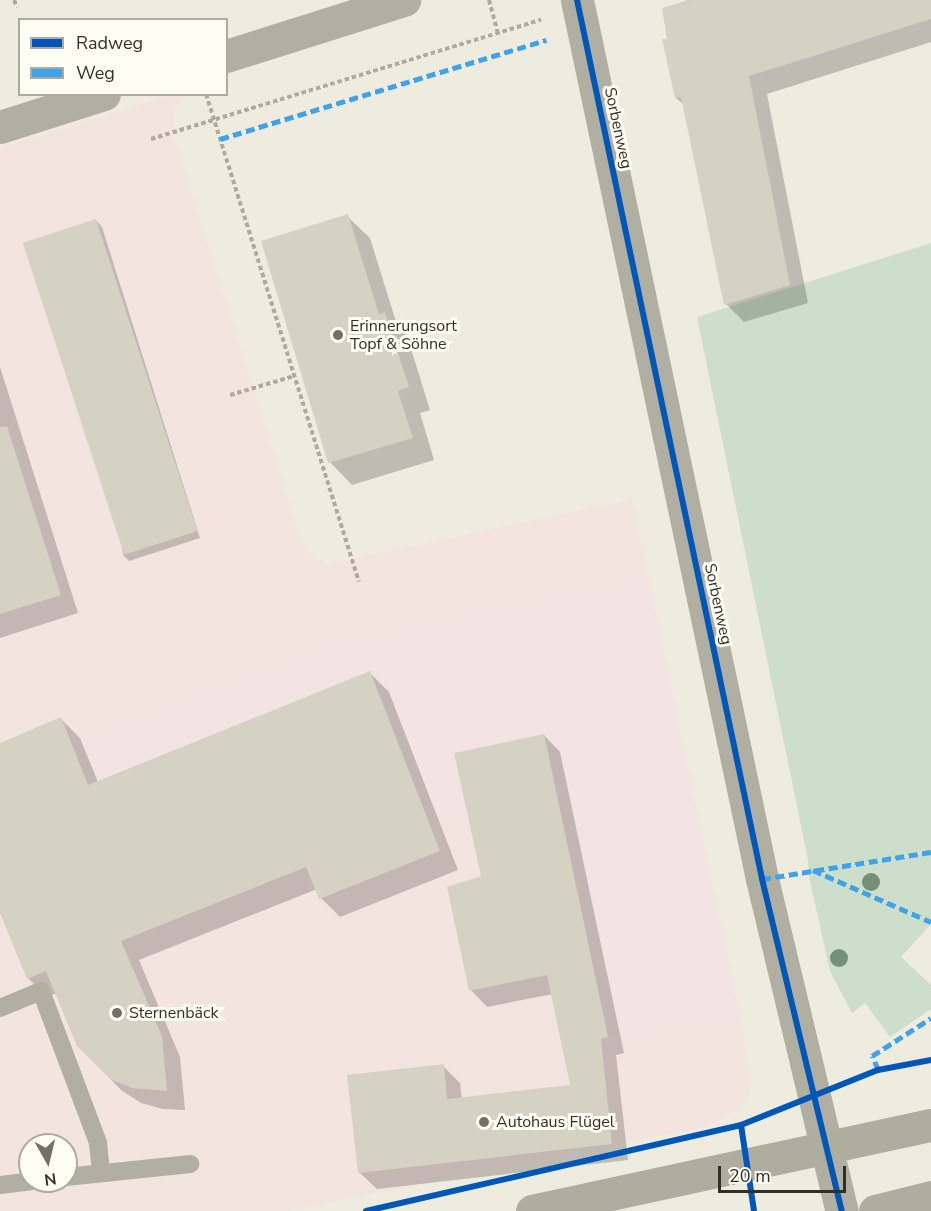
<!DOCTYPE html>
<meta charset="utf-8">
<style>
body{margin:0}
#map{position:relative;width:931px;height:1211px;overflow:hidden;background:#eeecdf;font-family:"Nunito Sans",sans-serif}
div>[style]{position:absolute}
.commercial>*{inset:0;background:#f4e4e0}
.education>*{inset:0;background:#f3e4e3}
.green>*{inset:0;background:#cddfcb}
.shadow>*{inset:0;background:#0003}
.building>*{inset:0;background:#d5d2c3;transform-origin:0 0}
.path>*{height:4px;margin-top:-2px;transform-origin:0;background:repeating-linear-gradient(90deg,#acab9e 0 4.5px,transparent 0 7.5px)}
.lane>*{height:18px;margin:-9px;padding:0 9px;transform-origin:9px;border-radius:9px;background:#b1afa1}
.street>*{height:33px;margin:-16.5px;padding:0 16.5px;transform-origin:16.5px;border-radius:16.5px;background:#b1afa1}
.secondary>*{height:33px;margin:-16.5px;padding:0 16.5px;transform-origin:16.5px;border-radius:16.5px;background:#aead9e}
.quiet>*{height:4.5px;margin-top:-2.25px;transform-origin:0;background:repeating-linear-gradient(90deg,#3ea3eb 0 9px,transparent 0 13.5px)}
.cycleway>*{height:6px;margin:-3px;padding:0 3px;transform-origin:3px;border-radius:3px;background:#0057b8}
.trees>*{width:18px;height:18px;margin:-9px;border-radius:50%;background:#758f79}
.dots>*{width:16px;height:16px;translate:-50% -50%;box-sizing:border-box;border:3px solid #fefdf4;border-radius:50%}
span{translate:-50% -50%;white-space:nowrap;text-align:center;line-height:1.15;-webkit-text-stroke:6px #fefdf4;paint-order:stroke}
.street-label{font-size:16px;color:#312f26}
.poi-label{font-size:16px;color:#312f26}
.left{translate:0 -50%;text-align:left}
.legend{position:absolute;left:18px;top:18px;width:210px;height:78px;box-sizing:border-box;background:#fefdf4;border:2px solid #acaba2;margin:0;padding:8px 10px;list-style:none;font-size:18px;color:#312f26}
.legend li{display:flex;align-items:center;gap:12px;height:30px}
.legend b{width:30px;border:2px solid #acaba2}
.north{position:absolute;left:18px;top:1133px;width:60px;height:60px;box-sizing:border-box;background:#fefdf4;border:2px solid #acaba2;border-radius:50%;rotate:172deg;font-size:16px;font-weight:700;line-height:24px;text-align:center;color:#312f26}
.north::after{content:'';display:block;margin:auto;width:21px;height:27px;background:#737167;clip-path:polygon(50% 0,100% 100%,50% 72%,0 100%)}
.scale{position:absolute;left:718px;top:1166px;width:128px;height:27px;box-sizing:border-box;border:3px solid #312f26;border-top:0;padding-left:8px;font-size:18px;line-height:21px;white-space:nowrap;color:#312f26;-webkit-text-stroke:4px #fefdf4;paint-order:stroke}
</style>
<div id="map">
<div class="commercial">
<div style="clip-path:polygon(170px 95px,187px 95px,175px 107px,174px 137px,302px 543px,312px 557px,327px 564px,632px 499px,649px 580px,338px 644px,72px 744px,0 743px,0 148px)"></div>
<div style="clip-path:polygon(evenodd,557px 793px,608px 1039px,739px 1013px,749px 1070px,750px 1094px,740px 1110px,705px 1127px,287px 1211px,0 1211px,0 913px,27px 979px,422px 821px,557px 793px,30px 1145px,66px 1145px,66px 1181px,30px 1181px,30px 1145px)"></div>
</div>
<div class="education">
<div style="clip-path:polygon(649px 580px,739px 1013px,608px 1039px,557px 793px,422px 821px,27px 979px,0 913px,0 743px,61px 717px,72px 744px,338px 644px)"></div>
</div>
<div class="green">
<div style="clip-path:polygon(931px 243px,931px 924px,901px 957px,931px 985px,931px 1009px,890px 1037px,865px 1003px,852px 1013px,830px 971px,809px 877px,808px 860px,697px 317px)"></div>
</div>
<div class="shadow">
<div style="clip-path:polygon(688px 0,931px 0,931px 42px,767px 94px,808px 303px,744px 322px,726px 304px,684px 105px,676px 98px,663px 9px)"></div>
<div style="clip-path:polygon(347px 216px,370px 238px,397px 325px,407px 336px,430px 410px,420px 413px,434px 460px,352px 485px,330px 462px)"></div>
<div style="clip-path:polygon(96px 220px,102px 227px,200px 538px,129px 561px,123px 555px)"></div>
<div style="clip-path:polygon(0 367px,78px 613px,0 638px)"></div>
<div style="clip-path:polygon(370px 673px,389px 692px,458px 870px,340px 917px,321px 898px,317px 889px,139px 960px,180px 1057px,185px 1110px,163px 1109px,141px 1103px,121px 1090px,102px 1070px,57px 993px,47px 997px,28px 978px,0 909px,0 744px,61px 719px,80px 738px,98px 782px)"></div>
<div style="clip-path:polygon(544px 735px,560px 752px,624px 1053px,616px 1055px,628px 1160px,377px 1189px,360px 1173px,443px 1066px,460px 1083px,462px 1099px,572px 1086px,553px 994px,487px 1007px,471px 990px,483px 877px)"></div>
</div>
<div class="building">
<div style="clip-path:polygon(690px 0,931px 0,931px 19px,749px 76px,790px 285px,724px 305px,681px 97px,675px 98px,662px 39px,667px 39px,662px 8px)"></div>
<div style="clip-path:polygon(348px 214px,379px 314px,385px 312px,409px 387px,398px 391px,413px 438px,328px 463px,261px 241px)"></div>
<div style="left:96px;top:219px;width:328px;height:77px;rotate:72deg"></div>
<div style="clip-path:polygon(7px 426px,61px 595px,0 614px,0 427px)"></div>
<div style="clip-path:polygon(370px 671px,440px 851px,319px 899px,306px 867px,121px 941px,162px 1036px,167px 1091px,132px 1088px,110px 1079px,77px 1046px,46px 971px,27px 979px,0 913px,0 743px,61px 717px,88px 785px)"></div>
<div style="clip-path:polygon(544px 734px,608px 1037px,601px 1039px,612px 1144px,358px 1173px,347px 1075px,444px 1064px,447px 1099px,570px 1085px,547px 975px,469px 991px,447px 887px,481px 876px,454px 753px)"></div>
</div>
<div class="path">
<div style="left:14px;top:0;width:8px;rotate:67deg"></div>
<div style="left:489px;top:0;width:34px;rotate:75deg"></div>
<div style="left:206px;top:94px;width:511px;rotate:72.59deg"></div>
<div style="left:151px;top:139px;width:408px;rotate:-17deg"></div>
<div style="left:230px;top:395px;width:67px;rotate:-16.5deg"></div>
</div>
<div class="lane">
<div style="left:0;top:1008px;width:44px;rotate:-22.5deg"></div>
<div style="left:41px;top:991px;width:162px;rotate:69.4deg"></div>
<div style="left:98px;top:1143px;width:30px;rotate:84deg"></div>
<div style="left:66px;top:1177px;width:125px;rotate:-6deg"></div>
<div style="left:0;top:1185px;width:31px;rotate:-7deg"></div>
</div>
<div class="street">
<div style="left:577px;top:0;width:898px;rotate:78.11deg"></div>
<div style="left:762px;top:879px;width:342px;rotate:76.5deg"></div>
<div style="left:226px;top:56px;width:187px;rotate:-17.5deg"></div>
<div style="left:0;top:127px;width:109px;rotate:-17.6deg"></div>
</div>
<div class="secondary">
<div style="left:532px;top:1211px;width:408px;rotate:-12.2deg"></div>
<div style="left:875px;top:1211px;width:58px;rotate:-14deg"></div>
</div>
<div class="quiet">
<div style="left:220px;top:139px;width:341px;rotate:-16.9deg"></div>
<div style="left:813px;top:870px;width:129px;rotate:23.8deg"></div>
<div style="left:762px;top:879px;width:171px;rotate:-9.1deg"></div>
<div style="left:878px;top:1070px;width:15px;rotate:-113deg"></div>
<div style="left:872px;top:1056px;width:70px;rotate:-32.8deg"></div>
</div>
<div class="cycleway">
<div style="left:577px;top:0;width:898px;rotate:78.11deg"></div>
<div style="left:762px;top:879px;width:342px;rotate:76.5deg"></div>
<div style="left:741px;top:1125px;width:87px;rotate:81.4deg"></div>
<div style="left:366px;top:1211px;width:385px;rotate:-12.9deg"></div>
<div style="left:741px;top:1125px;width:148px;rotate:-21.9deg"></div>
<div style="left:878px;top:1070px;width:54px;rotate:-10.7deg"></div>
</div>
<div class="trees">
<div style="left:871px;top:882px"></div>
<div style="left:839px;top:958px"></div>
</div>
<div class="dots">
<div style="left:338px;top:335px;background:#737167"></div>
<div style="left:117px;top:1013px;background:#737167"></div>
<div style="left:484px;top:1122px;background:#737167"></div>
</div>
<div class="street-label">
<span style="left:618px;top:128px;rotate:78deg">Sorbenweg</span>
<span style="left:718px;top:604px;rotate:78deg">Sorbenweg</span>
</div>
<div class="poi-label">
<span class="left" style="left:350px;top:335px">Erinnerungsort<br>Topf &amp; Söhne</span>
<span class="left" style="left:129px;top:1013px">Sternenbäck</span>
<span class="left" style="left:496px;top:1122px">Autohaus Flügel</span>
</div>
<ul class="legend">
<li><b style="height:8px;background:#0057b8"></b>Radweg</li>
<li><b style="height:8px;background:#3ea3eb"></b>Weg</li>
</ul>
<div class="north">N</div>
<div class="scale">20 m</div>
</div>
